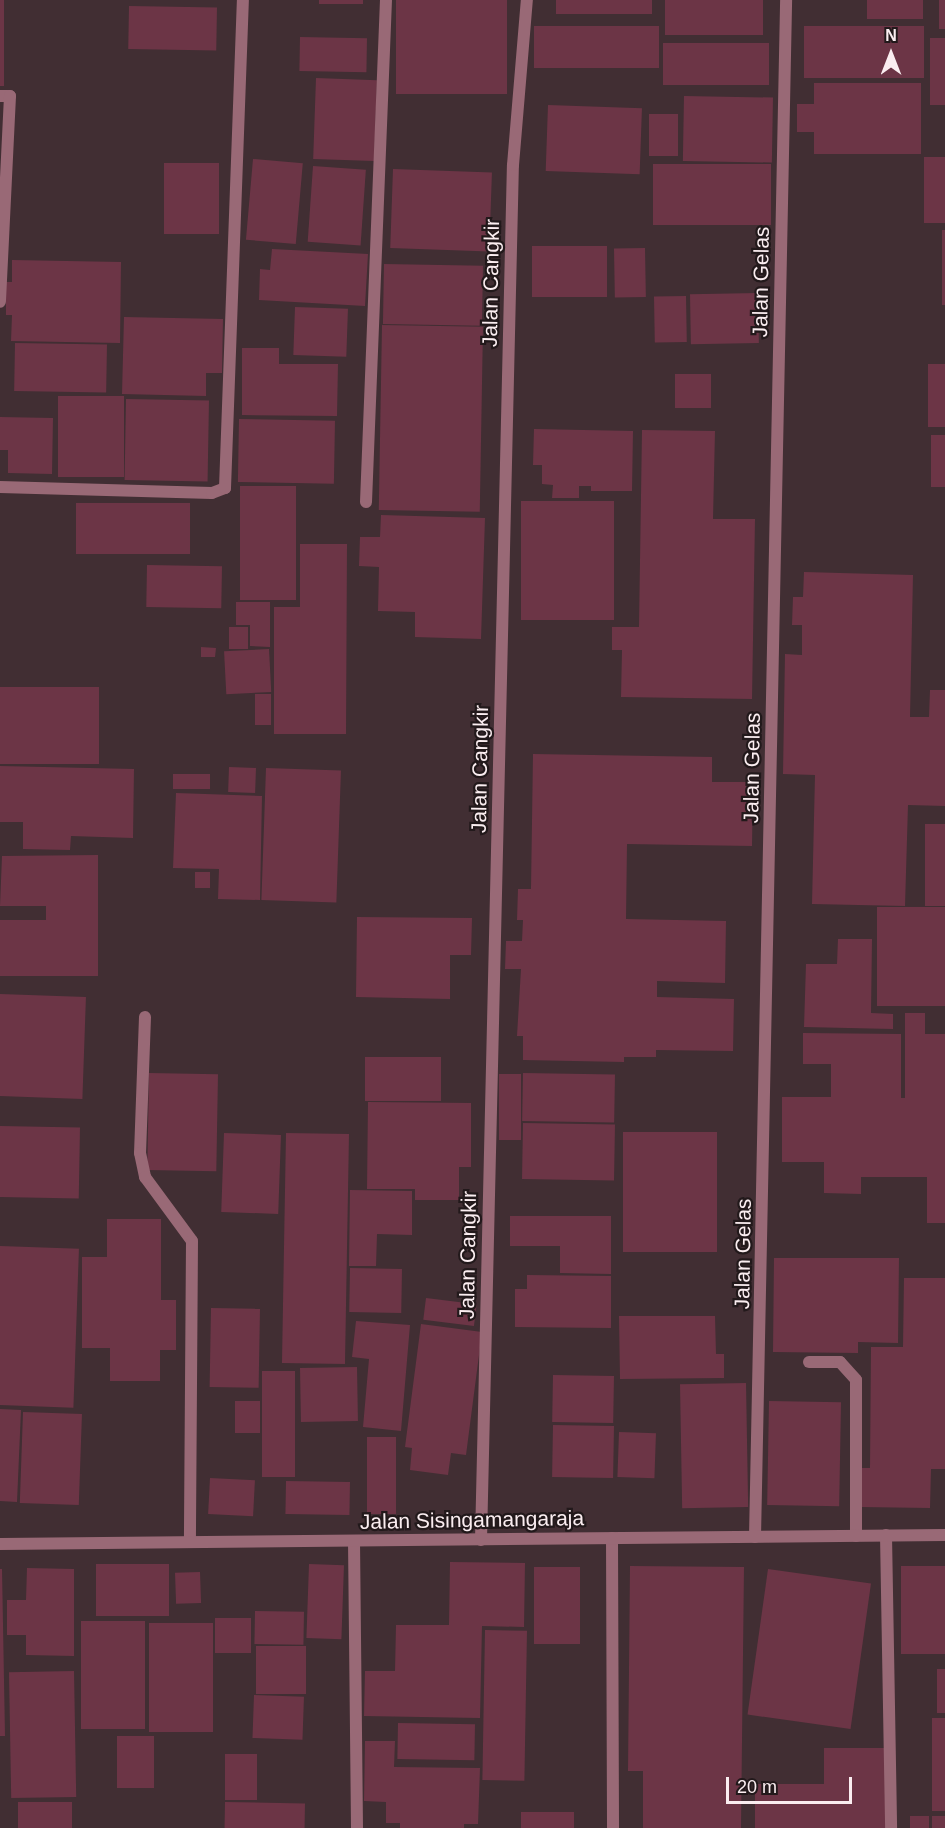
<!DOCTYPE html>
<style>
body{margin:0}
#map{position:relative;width:945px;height:1828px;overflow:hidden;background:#412e33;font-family:Arial,sans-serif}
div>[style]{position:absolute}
.building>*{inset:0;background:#6c3546;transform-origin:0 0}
.minor>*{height:12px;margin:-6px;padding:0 6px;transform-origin:6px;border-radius:6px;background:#996976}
.tertiary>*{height:12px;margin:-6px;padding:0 6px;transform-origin:6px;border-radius:6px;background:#996976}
span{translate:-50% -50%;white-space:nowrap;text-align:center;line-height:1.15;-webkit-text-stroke:4.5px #22191b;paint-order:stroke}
.street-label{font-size:21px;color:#faedf0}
.north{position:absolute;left:861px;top:24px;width:60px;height:60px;-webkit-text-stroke:4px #22191b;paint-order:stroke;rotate:0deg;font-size:16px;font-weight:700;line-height:24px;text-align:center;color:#faedf0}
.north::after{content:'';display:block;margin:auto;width:21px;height:27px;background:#faedf0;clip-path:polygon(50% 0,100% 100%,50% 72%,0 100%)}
.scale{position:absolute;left:726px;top:1777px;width:126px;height:27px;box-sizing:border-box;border:3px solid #faedf0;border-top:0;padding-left:8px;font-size:18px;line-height:21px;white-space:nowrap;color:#faedf0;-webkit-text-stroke:4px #22191b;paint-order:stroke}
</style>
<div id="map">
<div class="building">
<div style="left:0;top:0;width:4px;height:86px"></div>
<div style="left:319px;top:0;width:44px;height:4px"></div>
<div style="left:396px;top:0;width:111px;height:94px"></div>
<div style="left:556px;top:0;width:96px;height:14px"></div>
<div style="left:665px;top:0;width:98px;height:35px"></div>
<div style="left:867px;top:0;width:56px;height:19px"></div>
<div style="left:939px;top:0;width:6px;height:29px"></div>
<div style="left:129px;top:6px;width:88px;height:43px;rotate:1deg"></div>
<div style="left:534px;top:26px;width:125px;height:42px"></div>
<div style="left:804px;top:26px;width:120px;height:52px"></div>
<div style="left:300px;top:37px;width:67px;height:34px;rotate:1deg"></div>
<div style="left:930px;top:38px;width:15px;height:67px"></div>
<div style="left:663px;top:43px;width:106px;height:42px"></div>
<div style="left:316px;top:78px;width:61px;height:81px;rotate:2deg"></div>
<div style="clip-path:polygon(814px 83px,921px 83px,921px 154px,814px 154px,814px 132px,797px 132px,797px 104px,814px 104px)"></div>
<div style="left:684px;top:96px;width:89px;height:65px;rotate:1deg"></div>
<div style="left:548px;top:105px;width:94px;height:66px;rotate:2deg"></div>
<div style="left:649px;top:114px;width:29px;height:42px"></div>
<div style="left:924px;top:157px;width:21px;height:66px"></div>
<div style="left:253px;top:159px;width:50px;height:81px;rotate:5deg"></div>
<div style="left:164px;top:163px;width:55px;height:71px"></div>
<div style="left:653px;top:164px;width:118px;height:61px"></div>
<div style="left:313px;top:166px;width:53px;height:76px;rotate:4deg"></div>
<div style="left:393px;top:169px;width:99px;height:79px;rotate:2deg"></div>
<div style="left:942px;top:230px;width:3px;height:75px"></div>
<div style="left:532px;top:246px;width:75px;height:51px"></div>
<div style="left:645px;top:248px;width:49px;height:31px;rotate:89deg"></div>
<div style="clip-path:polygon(272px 249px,368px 254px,365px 306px,259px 300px,260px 269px,270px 270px)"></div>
<div style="clip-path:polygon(12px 260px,121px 262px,120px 343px,11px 341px,12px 315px,6px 315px,6px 282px,12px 282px)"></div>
<div style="left:384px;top:264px;width:99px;height:60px;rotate:1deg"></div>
<div style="left:758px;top:293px;width:50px;height:68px;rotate:89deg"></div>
<div style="left:686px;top:296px;width:46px;height:32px;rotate:89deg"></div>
<div style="left:295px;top:307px;width:53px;height:48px;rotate:2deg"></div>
<div style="clip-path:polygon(124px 317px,223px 319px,222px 373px,206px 373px,206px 396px,122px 394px)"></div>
<div style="left:382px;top:325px;width:101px;height:185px;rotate:1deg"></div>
<div style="left:15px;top:343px;width:92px;height:48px;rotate:1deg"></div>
<div style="clip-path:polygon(242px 348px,279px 348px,279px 364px,338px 364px,337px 416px,242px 415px)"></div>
<div style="left:928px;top:364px;width:17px;height:63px"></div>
<div style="left:675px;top:374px;width:36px;height:34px"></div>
<div style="left:58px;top:396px;width:66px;height:81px"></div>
<div style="left:126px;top:399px;width:83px;height:81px;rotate:1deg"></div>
<div style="clip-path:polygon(0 417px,53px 418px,52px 474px,8px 473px,8px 450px,0 450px)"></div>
<div style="left:239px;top:419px;width:96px;height:63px;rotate:1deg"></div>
<div style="clip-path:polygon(534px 429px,633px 431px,632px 491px,591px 491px,591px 486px,579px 486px,579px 498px,552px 498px,553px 485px,542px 484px,542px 465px,533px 465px)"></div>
<div style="clip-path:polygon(642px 430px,715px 431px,713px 519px,755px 519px,752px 699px,621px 697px,622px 650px,612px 650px,612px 627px,639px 627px)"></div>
<div style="left:945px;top:435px;width:52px;height:14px;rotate:90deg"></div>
<div style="left:240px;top:486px;width:56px;height:114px"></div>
<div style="left:521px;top:501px;width:93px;height:119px"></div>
<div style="left:76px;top:503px;width:114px;height:51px"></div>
<div style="clip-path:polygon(381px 515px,485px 518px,481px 639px,415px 637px,415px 612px,378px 611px,379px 567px,359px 566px,360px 537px,380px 537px)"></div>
<div style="clip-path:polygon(300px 544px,347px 544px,346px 734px,274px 734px,274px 607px,300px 607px)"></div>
<div style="left:147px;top:565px;width:75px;height:42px;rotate:1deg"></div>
<div style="clip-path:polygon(804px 572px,913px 575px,910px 717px,929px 717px,930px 690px,945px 690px,945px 806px,908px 805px,905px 906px,812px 904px,815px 775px,783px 774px,785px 654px,802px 655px,802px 625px,792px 625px,793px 597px,803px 597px)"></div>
<div style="clip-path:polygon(236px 602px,270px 602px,270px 647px,250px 646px,250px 625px,236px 625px)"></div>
<div style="left:229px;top:627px;width:19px;height:22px"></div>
<div style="clip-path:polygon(201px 647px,216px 648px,215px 657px,201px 657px)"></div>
<div style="left:269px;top:649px;width:43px;height:45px;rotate:87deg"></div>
<div style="left:0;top:687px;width:99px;height:77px"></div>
<div style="left:255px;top:694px;width:16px;height:31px"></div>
<div style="clip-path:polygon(533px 754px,712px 757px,712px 782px,753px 782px,752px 846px,627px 844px,626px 919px,726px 921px,725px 983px,657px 981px,657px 997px,734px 999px,733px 1051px,656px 1050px,656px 1057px,624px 1057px,624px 1062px,523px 1060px,523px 1036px,517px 1036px,521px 969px,505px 969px,506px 941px,522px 941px,523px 920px,517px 920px,518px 889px,531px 889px)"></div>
<div style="clip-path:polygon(0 766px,134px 769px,133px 838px,71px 836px,70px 850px,23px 849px,23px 822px,0 822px)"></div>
<div style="left:229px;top:767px;width:27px;height:25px;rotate:2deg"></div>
<div style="left:266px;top:768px;width:75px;height:132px;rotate:2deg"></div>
<div style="left:173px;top:774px;width:37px;height:15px"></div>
<div style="clip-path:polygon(176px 793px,262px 796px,260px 900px,218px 899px,219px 869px,173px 868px)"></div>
<div style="left:925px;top:824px;width:20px;height:82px"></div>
<div style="clip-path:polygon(98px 855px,98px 976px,0 976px,0 920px,46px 920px,46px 906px,0 906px,2px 856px)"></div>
<div style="left:195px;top:872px;width:15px;height:16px"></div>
<div style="left:877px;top:907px;width:68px;height:99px"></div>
<div style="clip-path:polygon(357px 917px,472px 918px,471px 955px,450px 955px,450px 999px,356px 997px)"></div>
<div style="clip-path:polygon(838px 939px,872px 939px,871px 1013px,893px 1014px,893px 1029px,804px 1027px,806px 964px,837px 964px)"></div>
<div style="left:0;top:994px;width:86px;height:102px;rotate:2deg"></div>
<div style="clip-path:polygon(905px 1013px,925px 1013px,925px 1034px,945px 1034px,945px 1223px,927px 1223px,927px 1177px,861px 1177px,861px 1194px,824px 1193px,824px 1162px,782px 1162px,782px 1097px,831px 1097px,831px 1064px,803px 1064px,803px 1033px,901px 1034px,901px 1098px,905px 1098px)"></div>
<div style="left:365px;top:1057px;width:76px;height:44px"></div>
<div style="left:149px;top:1073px;width:69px;height:97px;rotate:1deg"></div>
<div style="left:523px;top:1073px;width:92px;height:48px;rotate:1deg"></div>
<div style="left:499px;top:1074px;width:22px;height:66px"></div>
<div style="clip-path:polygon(368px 1102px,471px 1103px,471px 1167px,459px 1167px,459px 1200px,415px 1200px,415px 1189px,367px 1189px)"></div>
<div style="left:523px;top:1123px;width:92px;height:56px;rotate:1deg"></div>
<div style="left:0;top:1126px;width:80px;height:71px;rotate:1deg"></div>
<div style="left:717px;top:1132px;width:120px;height:94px;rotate:90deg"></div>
<div style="left:224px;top:1133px;width:57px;height:79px;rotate:2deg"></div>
<div style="left:286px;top:1133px;width:63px;height:230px;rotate:1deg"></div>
<div style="clip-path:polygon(350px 1190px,412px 1191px,412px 1235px,377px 1234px,376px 1266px,349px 1266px)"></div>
<div style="clip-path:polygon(510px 1216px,611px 1216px,611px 1274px,560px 1273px,560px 1246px,510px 1246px)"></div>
<div style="clip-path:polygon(107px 1219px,161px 1219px,161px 1300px,176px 1300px,176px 1350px,160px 1350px,160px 1381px,110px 1381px,110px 1348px,82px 1348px,82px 1257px,107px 1257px)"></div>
<div style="left:0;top:1246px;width:79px;height:159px;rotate:2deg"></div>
<div style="clip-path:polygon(774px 1258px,899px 1258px,898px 1343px,858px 1342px,858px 1353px,773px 1352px)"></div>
<div style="left:350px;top:1268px;width:52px;height:44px;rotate:1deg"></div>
<div style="clip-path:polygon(527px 1275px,611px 1276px,611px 1328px,515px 1327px,515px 1289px,527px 1289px)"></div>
<div style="clip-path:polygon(904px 1278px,945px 1278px,945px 1469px,931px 1469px,930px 1508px,860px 1507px,861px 1468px,870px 1468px,871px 1347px,903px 1347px)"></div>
<div style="left:426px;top:1298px;width:51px;height:22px;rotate:7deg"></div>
<div style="left:211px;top:1308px;width:49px;height:79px;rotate:1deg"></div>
<div style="clip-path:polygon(619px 1316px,715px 1316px,716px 1354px,724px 1354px,724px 1378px,620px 1379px)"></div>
<div style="clip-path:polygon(356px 1321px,410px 1325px,401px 1431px,363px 1427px,369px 1359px,352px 1357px)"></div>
<div style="clip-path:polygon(421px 1324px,482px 1332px,466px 1455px,451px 1453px,448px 1475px,410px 1470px,412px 1448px,405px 1447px)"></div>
<div style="left:357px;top:1367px;width:54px;height:57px;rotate:89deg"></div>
<div style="left:262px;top:1371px;width:33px;height:106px"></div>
<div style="left:553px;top:1375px;width:61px;height:47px;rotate:1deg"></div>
<div style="left:746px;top:1383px;width:124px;height:66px;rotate:89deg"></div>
<div style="left:235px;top:1401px;width:25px;height:32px"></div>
<div style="left:769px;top:1401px;width:72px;height:104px;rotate:1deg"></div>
<div style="clip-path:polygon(0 1409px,21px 1410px,17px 1502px,0 1501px)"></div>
<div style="left:23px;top:1412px;width:59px;height:91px;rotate:2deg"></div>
<div style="left:553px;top:1425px;width:61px;height:52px;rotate:1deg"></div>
<div style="left:619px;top:1432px;width:37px;height:45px;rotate:2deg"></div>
<div style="left:367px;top:1437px;width:29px;height:77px"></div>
<div style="left:210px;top:1478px;width:45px;height:36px;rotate:3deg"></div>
<div style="left:286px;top:1481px;width:64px;height:33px;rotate:1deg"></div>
<div style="clip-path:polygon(450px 1562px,525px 1563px,524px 1627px,482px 1626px,480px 1718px,364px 1716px,365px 1671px,395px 1671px,396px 1625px,449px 1625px)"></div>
<div style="left:169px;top:1564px;width:52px;height:73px;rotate:90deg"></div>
<div style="left:309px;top:1564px;width:35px;height:74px;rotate:2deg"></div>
<div style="clip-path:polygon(630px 1566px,744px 1567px,741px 1828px,643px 1828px,643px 1771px,628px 1771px)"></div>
<div style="left:945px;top:1566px;width:88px;height:44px;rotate:90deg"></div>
<div style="left:534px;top:1567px;width:46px;height:77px"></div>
<div style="clip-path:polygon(27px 1568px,74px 1569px,74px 1656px,26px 1655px,26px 1635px,7px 1635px,7px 1600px,26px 1600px)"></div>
<div style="clip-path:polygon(0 1569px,2px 1569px,5px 1736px,0 1736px)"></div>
<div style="left:768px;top:1569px;width:104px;height:147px;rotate:8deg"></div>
<div style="left:200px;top:1572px;width:31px;height:25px;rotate:88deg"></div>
<div style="left:255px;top:1611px;width:49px;height:33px;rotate:1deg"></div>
<div style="left:215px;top:1618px;width:36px;height:35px"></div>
<div style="left:81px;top:1621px;width:64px;height:108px"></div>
<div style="left:149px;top:1623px;width:64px;height:109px"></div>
<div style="left:485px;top:1630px;width:42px;height:150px;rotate:1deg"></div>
<div style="left:256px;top:1646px;width:50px;height:48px"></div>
<div style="left:937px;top:1669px;width:8px;height:44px"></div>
<div style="left:74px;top:1671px;width:126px;height:65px;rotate:89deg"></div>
<div style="left:254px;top:1695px;width:50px;height:43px;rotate:2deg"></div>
<div style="left:932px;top:1718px;width:13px;height:93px"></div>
<div style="left:398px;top:1723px;width:77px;height:36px;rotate:1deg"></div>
<div style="left:117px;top:1736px;width:37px;height:52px"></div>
<div style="clip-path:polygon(365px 1741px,395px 1741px,394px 1767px,480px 1768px,478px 1824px,464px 1824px,464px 1828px,400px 1828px,400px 1823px,386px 1823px,386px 1802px,364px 1801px)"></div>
<div style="clip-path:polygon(824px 1748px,889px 1748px,889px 1828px,755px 1828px,755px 1784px,824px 1784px)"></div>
<div style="left:225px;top:1754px;width:32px;height:46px"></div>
<div style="left:18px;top:1802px;width:54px;height:26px"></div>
<div style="left:225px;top:1802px;width:80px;height:26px;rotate:1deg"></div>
<div style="left:521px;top:1812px;width:53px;height:16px"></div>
<div style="left:929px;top:1816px;width:12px;height:19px;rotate:90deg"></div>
<div style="left:945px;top:1816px;width:12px;height:13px;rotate:90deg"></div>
</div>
<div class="minor">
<div style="left:0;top:96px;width:10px"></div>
<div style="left:10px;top:96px;width:206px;rotate:92.8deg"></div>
<div style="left:0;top:487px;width:212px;rotate:1.6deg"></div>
<div style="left:212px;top:493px;width:14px;rotate:-21deg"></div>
<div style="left:225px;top:488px;width:488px;rotate:-87.9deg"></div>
<div style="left:366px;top:502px;width:502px;rotate:-87.72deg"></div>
<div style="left:145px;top:1017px;width:136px;rotate:92.1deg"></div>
<div style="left:140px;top:1153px;width:25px;rotate:78deg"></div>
<div style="left:145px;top:1177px;width:79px;rotate:53.7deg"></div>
<div style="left:192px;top:1241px;width:301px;rotate:90.4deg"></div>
<div style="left:809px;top:1362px;width:31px"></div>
<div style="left:840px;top:1362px;width:24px;rotate:48deg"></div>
<div style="left:856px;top:1380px;width:156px;rotate:90deg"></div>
<div style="left:886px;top:1535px;width:293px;rotate:89deg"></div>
<div style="left:755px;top:1537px;width:1537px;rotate:-88.84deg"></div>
<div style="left:612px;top:1538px;width:290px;rotate:89.8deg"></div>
<div style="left:481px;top:1540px;width:1375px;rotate:-88.67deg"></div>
<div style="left:513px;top:165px;width:166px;rotate:-85.2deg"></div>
<div style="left:354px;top:1541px;width:287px;rotate:89.4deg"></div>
</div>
<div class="tertiary">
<div style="left:0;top:1544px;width:945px;rotate:-0.55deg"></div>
</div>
<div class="street-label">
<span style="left:761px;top:282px;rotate:-89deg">Jalan Gelas</span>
<span style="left:491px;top:283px;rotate:-89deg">Jalan Cangkir</span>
<span style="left:752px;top:768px;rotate:-89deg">Jalan Gelas</span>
<span style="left:480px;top:769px;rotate:-89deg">Jalan Cangkir</span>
<span style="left:743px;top:1254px;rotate:-89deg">Jalan Gelas</span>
<span style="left:468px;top:1255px;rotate:-89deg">Jalan Cangkir</span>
<span style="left:472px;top:1520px;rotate:-1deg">Jalan Sisingamangaraja</span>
</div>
<div class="north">N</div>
<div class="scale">20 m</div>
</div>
